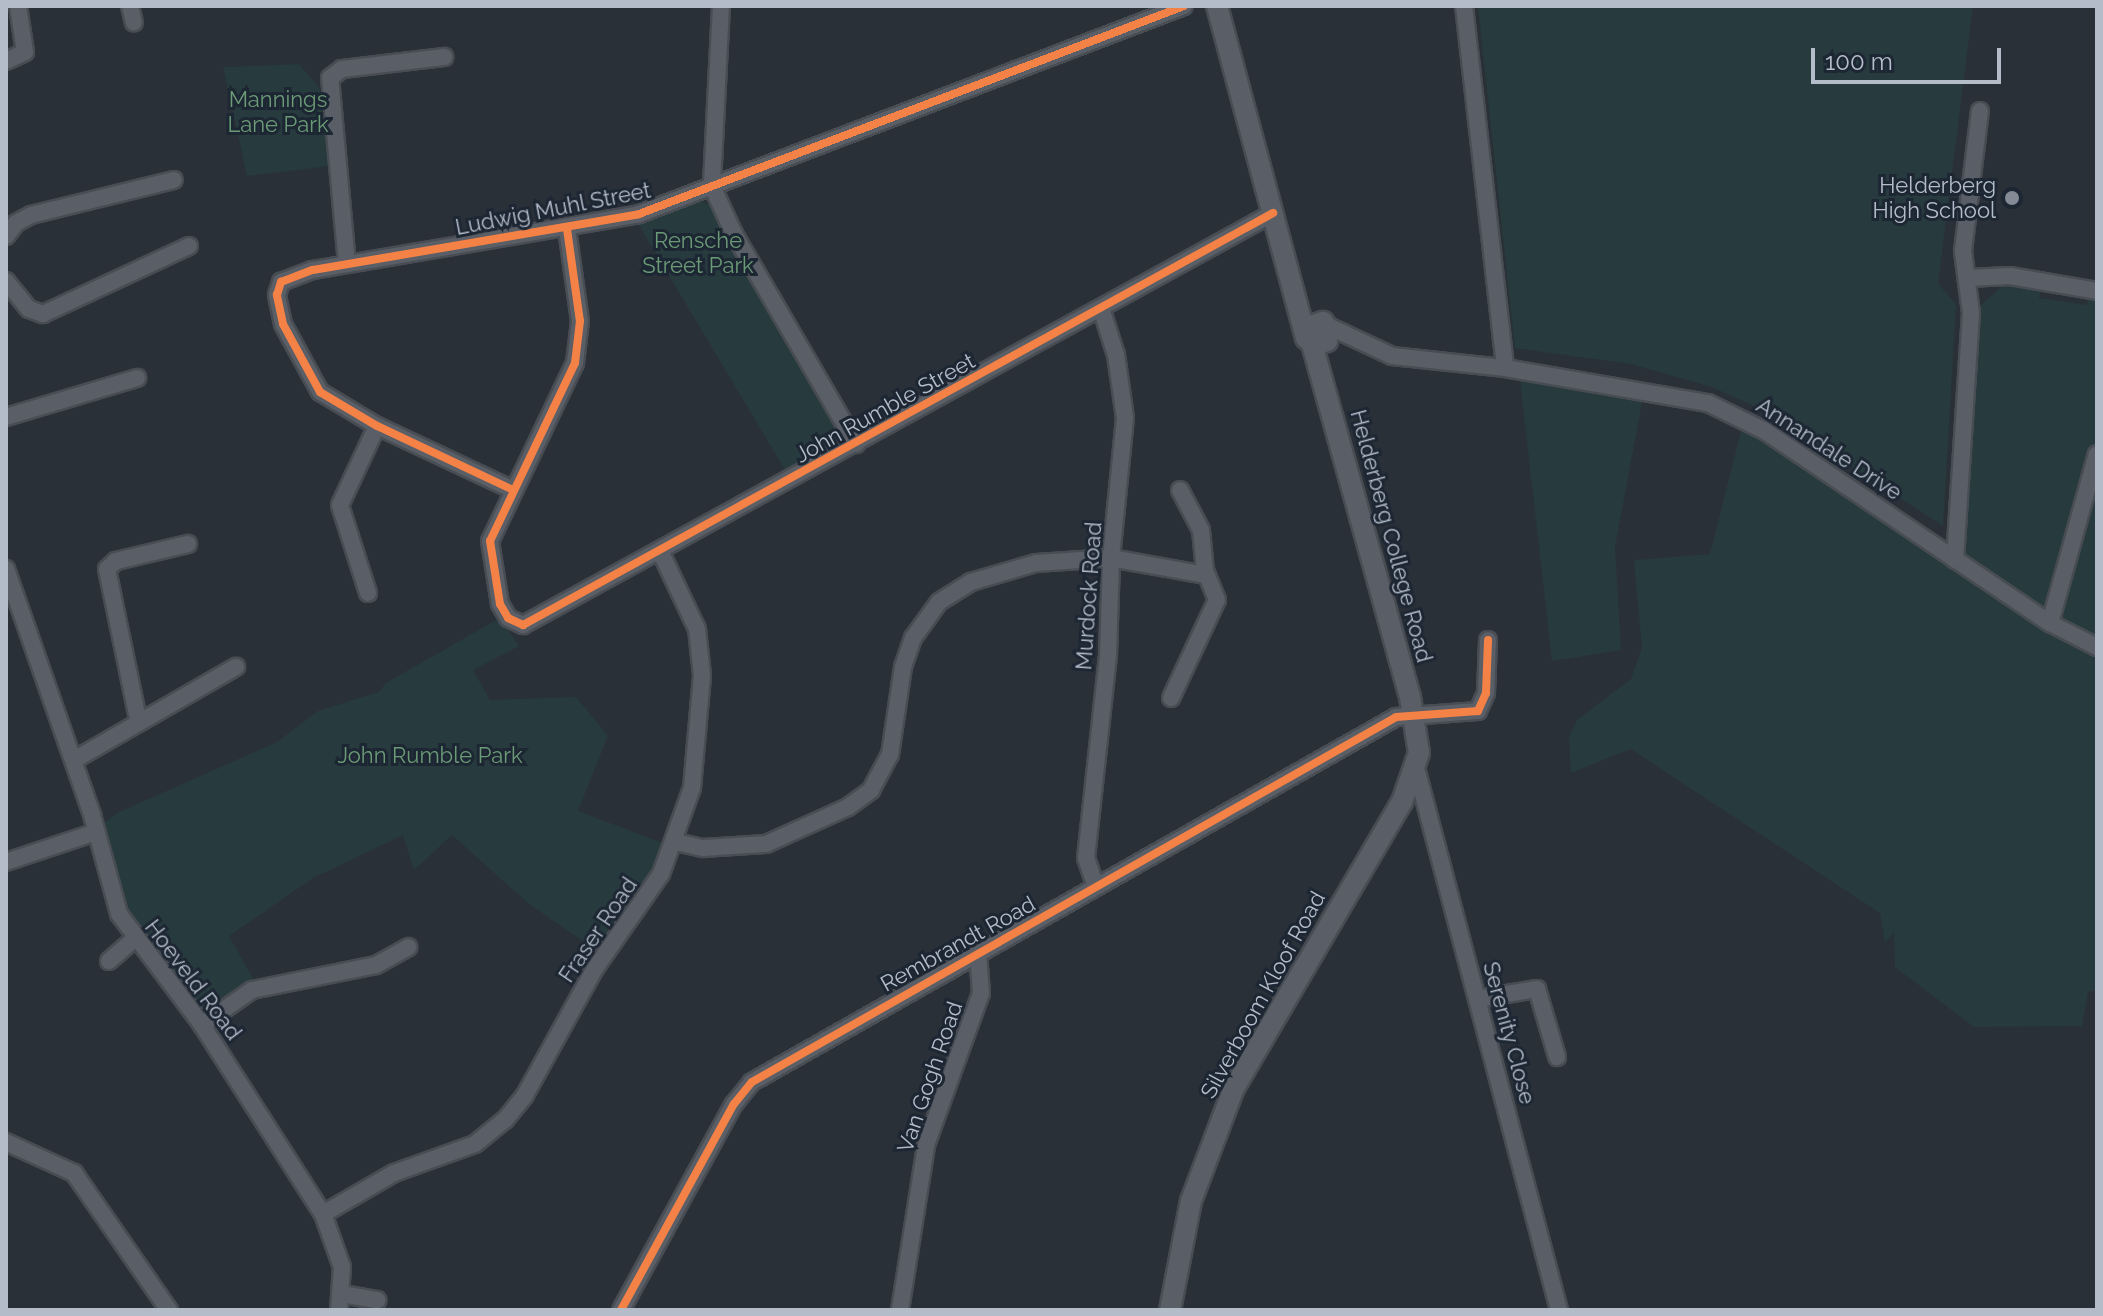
<!DOCTYPE html>
<style>
body{margin:0}
#map{position:relative;width:2103px;height:1316px;overflow:hidden;background:#2a3038;font-family:Raleway,sans-serif}
div>[style]{position:absolute}
.green>*{inset:0;background:#273a3e}
.roads{filter:drop-shadow(2px 0 #484c53) drop-shadow(-2px 0 #484c53) drop-shadow(0 2px #484c53) drop-shadow(0 -2px #484c53)}
.minor>*{height:16px;margin:-8px;padding:0 8px;transform-origin:8px;border-radius:8px;background:#5a5e66}
.tertiary>*{height:20px;margin:-10px;padding:0 10px;transform-origin:10px;border-radius:10px;background:#5a5e66}
.cycleway>*{height:8px;margin:-4px;padding:0 4px;transform-origin:4px;border-radius:4px;background:#f48246}
.dots>*{width:22px;height:22px;translate:-50% -50%;box-sizing:border-box;border:4px solid #1d2633;border-radius:50%}
span{translate:-50% -50%;white-space:nowrap;text-align:center;line-height:1.15;-webkit-text-stroke:6px #1d2633;paint-order:stroke}
.park-label{font-size:22px;color:#6b9a76}
.poi-label{font-size:22px;color:#b4bcc9}
.right{translate:-100% -50%;text-align:right}
.street-label{font-size:22px;color:#b4bcc9}
.frame{position:absolute;inset:0;border:8px solid #b4bcc9;pointer-events:none}
.scale{position:absolute;left:1811px;top:48px;width:190px;height:36px;box-sizing:border-box;border:4px solid #b4bcc9;border-top:0;padding-left:10px;font-size:24px;line-height:28px;white-space:nowrap;color:#b4bcc9;-webkit-text-stroke:6px #1d2633;paint-order:stroke}
</style>
<div id="map">
<div class="green">
<div style="clip-path:polygon(1478px 6px,1973px 6px,1938px 283px,1956px 305px,1943px 526px,1769px 413px,1712px 387px,1631px 364px,1515px 348px)"></div>
<div style="clip-path:polygon(299px 64px,320px 89px,329px 166px,247px 176px,223px 67px)"></div>
<div style="clip-path:polygon(697px 199px,714px 207px,840px 430px,839px 444px,788px 475px,637px 222px)"></div>
<div style="clip-path:polygon(2007px 282px,2041px 288px,2039px 298px,2087px 305px,2089px 295px,2097px 297px,2097px 438px,2050px 614px,1962px 554px,1978px 308px)"></div>
<div style="clip-path:polygon(1520px 380px,1643px 397px,1615px 547px,1621px 650px,1552px 661px)"></div>
<div style="clip-path:polygon(1743px 423px,2097px 650px,2097px 990px,2088px 992px,2082px 1026px,1974px 1027px,1895px 967px,1894px 932px,1885px 943px,1880px 913px,1631px 749px,1571px 773px,1569px 737px,1577px 720px,1631px 679px,1642px 648px,1634px 560px,1710px 554px)"></div>
<div style="clip-path:polygon(2097px 465px,2097px 641px,2057px 620px)"></div>
<div style="clip-path:polygon(500px 618px,519px 646px,473px 670px,490px 700px,576px 697px,608px 736px,578px 811px,668px 845px,599px 952px,529px 904px,452px 835px,414px 870px,403px 835px,313px 878px,229px 936px,255px 982px,213px 1010px,197px 1010px,125px 915px,102px 825px,117px 813px,277px 742px,318px 711px,379px 692px,386px 683px)"></div>
</div>
<div class="roads">
<div class="minor">
<div style="left:130px;top:6px;width:17px;rotate:77deg"></div>
<div style="left:721px;top:6px;width:180px;rotate:92.9deg"></div>
<div style="left:712px;top:186px;width:53px;rotate:65.4deg"></div>
<div style="left:734px;top:234px;width:243px;rotate:59.8deg"></div>
<div style="left:1464px;top:6px;width:364px;rotate:83.5deg"></div>
<div style="left:6px;top:61px;width:21px;rotate:-25deg"></div>
<div style="left:25px;top:52px;width:47px;rotate:-98.7deg"></div>
<div style="left:567px;top:229px;width:93px;rotate:82deg"></div>
<div style="left:580px;top:321px;width:42px;rotate:96.8deg"></div>
<div style="left:575px;top:363px;width:197px;rotate:115.5deg"></div>
<div style="left:490px;top:541px;width:64px;rotate:81deg"></div>
<div style="left:500px;top:604px;width:16px;rotate:60deg"></div>
<div style="left:508px;top:618px;width:17px;rotate:25deg"></div>
<div style="left:523px;top:625px;width:856px;rotate:-28.78deg"></div>
<div style="left:6px;top:236px;width:16px;rotate:-52deg"></div>
<div style="left:16px;top:223px;width:17px;rotate:-28deg"></div>
<div style="left:31px;top:215px;width:147px;rotate:-13.8deg"></div>
<div style="left:347px;top:264px;width:187px;rotate:-95.2deg"></div>
<div style="left:330px;top:78px;width:15px;rotate:-37deg"></div>
<div style="left:342px;top:69px;width:103px;rotate:-6.7deg"></div>
<div style="left:1967px;top:278px;width:43px;rotate:-2.7deg"></div>
<div style="left:2010px;top:276px;width:88px;rotate:9.8deg"></div>
<div style="left:6px;top:281px;width:36px;rotate:51deg"></div>
<div style="left:29px;top:309px;width:15px;rotate:20deg"></div>
<div style="left:43px;top:314px;width:161px;rotate:-25deg"></div>
<div style="left:1326px;top:325px;width:73px;rotate:25.2deg"></div>
<div style="left:1392px;top:356px;width:114px;rotate:6.1deg"></div>
<div style="left:1505px;top:368px;width:206px;rotate:9.8deg"></div>
<div style="left:1708px;top:403px;width:64px;rotate:26.2deg"></div>
<div style="left:1765px;top:431px;width:344px;rotate:34deg"></div>
<div style="left:2050px;top:623px;width:53px;rotate:27.1deg"></div>
<div style="left:6px;top:417px;width:137px;rotate:-16.6deg"></div>
<div style="left:511px;top:489px;width:148px;rotate:-154.8deg"></div>
<div style="left:377px;top:426px;width:66px;rotate:-149.2deg"></div>
<div style="left:320px;top:392px;width:77px;rotate:-118.6deg"></div>
<div style="left:283px;top:324px;width:30px;rotate:-102deg"></div>
<div style="left:277px;top:295px;width:14px;rotate:-73deg"></div>
<div style="left:281px;top:282px;width:34px;rotate:-21deg"></div>
<div style="left:313px;top:270px;width:331px;rotate:-9.7deg"></div>
<div style="left:639px;top:214px;width:583px;rotate:-20.89deg"></div>
<div style="left:1955px;top:560px;width:248px;rotate:-86.3deg"></div>
<div style="left:1971px;top:313px;width:63px;rotate:-97.4deg"></div>
<div style="left:1963px;top:251px;width:141px;rotate:-83.1deg"></div>
<div style="left:6px;top:569px;width:261px;rotate:70.7deg"></div>
<div style="left:92px;top:815px;width:103px;rotate:74.7deg"></div>
<div style="left:119px;top:914px;width:139px;rotate:53.2deg"></div>
<div style="left:202px;top:1025px;width:224px;rotate:57.4deg"></div>
<div style="left:323px;top:1214px;width:56px;rotate:70.3deg"></div>
<div style="left:342px;top:1267px;width:43px;rotate:94deg"></div>
<div style="left:368px;top:593px;width:92px;rotate:-107.7deg"></div>
<div style="left:340px;top:505px;width:87px;rotate:-64.9deg"></div>
<div style="left:2050px;top:623px;width:175px;rotate:-74.5deg"></div>
<div style="left:1171px;top:698px;width:108px;rotate:-64.9deg"></div>
<div style="left:1217px;top:600px;width:31px;rotate:-112deg"></div>
<div style="left:1205px;top:571px;width:41px;rotate:-95.6deg"></div>
<div style="left:1201px;top:530px;width:45px;rotate:-117.7deg"></div>
<div style="left:138px;top:719px;width:153px;rotate:-101.7deg"></div>
<div style="left:107px;top:569px;width:12px;rotate:-42deg"></div>
<div style="left:116px;top:561px;width:74px;rotate:-13.3deg"></div>
<div style="left:74px;top:760px;width:187px;rotate:-29.9deg"></div>
<div style="left:1416px;top:768px;width:561px;rotate:75.22deg"></div>
<div style="left:676px;top:842px;width:28px;rotate:13deg"></div>
<div style="left:703px;top:848px;width:63px;rotate:-3.6deg"></div>
<div style="left:766px;top:844px;width:90px;rotate:-24.3deg"></div>
<div style="left:848px;top:807px;width:29px;rotate:-36deg"></div>
<div style="left:871px;top:790px;width:40px;rotate:-62deg"></div>
<div style="left:890px;top:755px;width:89px;rotate:-81.6deg"></div>
<div style="left:903px;top:667px;width:31px;rotate:-71deg"></div>
<div style="left:913px;top:638px;width:44px;rotate:-54.2deg"></div>
<div style="left:939px;top:602px;width:38px;rotate:-32deg"></div>
<div style="left:971px;top:582px;width:68px;rotate:-16.3deg"></div>
<div style="left:1036px;top:563px;width:75px;rotate:-3.8deg"></div>
<div style="left:1111px;top:558px;width:97px;rotate:10.1deg"></div>
<div style="left:6px;top:862px;width:95px;rotate:-18.4deg"></div>
<div style="left:1096px;top:887px;width:31px;rotate:-109deg"></div>
<div style="left:1086px;top:858px;width:203px;rotate:-83.8deg"></div>
<div style="left:1108px;top:656px;width:98px;rotate:-88.2deg"></div>
<div style="left:1111px;top:558px;width:141px;rotate:-84.3deg"></div>
<div style="left:1125px;top:418px;width:64px;rotate:-98.1deg"></div>
<div style="left:1116px;top:355px;width:49px;rotate:-107.7deg"></div>
<div style="left:109px;top:961px;width:32px;rotate:-41deg"></div>
<div style="left:1477px;top:999px;width:61px;rotate:-9.5deg"></div>
<div style="left:1537px;top:989px;width:71px;rotate:73.6deg"></div>
<div style="left:202px;top:1025px;width:61px;rotate:-35deg"></div>
<div style="left:252px;top:990px;width:126px;rotate:-11.4deg"></div>
<div style="left:376px;top:965px;width:37px;rotate:-29deg"></div>
<div style="left:6px;top:1142px;width:75px;rotate:24.5deg"></div>
<div style="left:74px;top:1173px;width:167px;rotate:55.3deg"></div>
<div style="left:323px;top:1214px;width:82px;rotate:-30deg"></div>
<div style="left:394px;top:1173px;width:86px;rotate:-19.7deg"></div>
<div style="left:475px;top:1144px;width:38px;rotate:-39deg"></div>
<div style="left:505px;top:1120px;width:32px;rotate:-51deg"></div>
<div style="left:525px;top:1095px;width:143px;rotate:-61.1deg"></div>
<div style="left:594px;top:970px;width:117px;rotate:-55.1deg"></div>
<div style="left:661px;top:874px;width:91px;rotate:-70.2deg"></div>
<div style="left:692px;top:788px;width:113px;rotate:-84.9deg"></div>
<div style="left:702px;top:675px;width:46px;rotate:-96.2deg"></div>
<div style="left:697px;top:629px;width:84px;rotate:-115.3deg"></div>
<div style="left:342px;top:1294px;width:36px;rotate:10deg"></div>
<div style="left:621px;top:1310px;width:235px;rotate:-61.3deg"></div>
<div style="left:734px;top:1104px;width:28px;rotate:-51deg"></div>
<div style="left:752px;top:1082px;width:740px;rotate:-29.54deg"></div>
<div style="left:1396px;top:717px;width:82px;rotate:-4.2deg"></div>
<div style="left:1478px;top:711px;width:20px;rotate:-66deg"></div>
<div style="left:1486px;top:693px;width:53px;rotate:-87.8deg"></div>
<div style="left:900px;top:1310px;width:167px;rotate:-81deg"></div>
<div style="left:926px;top:1145px;width:162px;rotate:-70.1deg"></div>
<div style="left:981px;top:993px;width:40px;rotate:-94.3deg"></div>
</div>
<div class="tertiary">
<div style="left:1217px;top:6px;width:344px;rotate:75deg"></div>
<div style="left:1306px;top:338px;width:12px;rotate:35deg"></div>
<div style="left:1316px;top:345px;width:12px;rotate:-20deg"></div>
<div style="left:1327px;top:341px;width:12px;rotate:-85deg"></div>
<div style="left:1328px;top:329px;width:9px;rotate:-126deg"></div>
<div style="left:1323px;top:322px;width:17px;rotate:163deg"></div>
<div style="left:1170px;top:1310px;width:111px;rotate:-79.1deg"></div>
<div style="left:1191px;top:1201px;width:121px;rotate:-69.2deg"></div>
<div style="left:1234px;top:1088px;width:332px;rotate:-59.6deg"></div>
<div style="left:1402px;top:802px;width:52px;rotate:-70.9deg"></div>
<div style="left:1419px;top:753px;width:57px;rotate:-99.1deg"></div>
<div style="left:1410px;top:697px;width:366px;rotate:-105.5deg"></div>
</div>
</div>
<div class="cycleway">
<div style="left:567px;top:229px;width:93px;rotate:82deg"></div>
<div style="left:580px;top:321px;width:42px;rotate:96.8deg"></div>
<div style="left:575px;top:363px;width:197px;rotate:115.5deg"></div>
<div style="left:490px;top:541px;width:64px;rotate:81deg"></div>
<div style="left:500px;top:604px;width:16px;rotate:60deg"></div>
<div style="left:508px;top:618px;width:17px;rotate:25deg"></div>
<div style="left:523px;top:625px;width:856px;rotate:-28.78deg"></div>
<div style="left:511px;top:489px;width:148px;rotate:-154.8deg"></div>
<div style="left:377px;top:426px;width:66px;rotate:-149.2deg"></div>
<div style="left:320px;top:392px;width:77px;rotate:-118.6deg"></div>
<div style="left:283px;top:324px;width:30px;rotate:-102deg"></div>
<div style="left:277px;top:295px;width:14px;rotate:-73deg"></div>
<div style="left:281px;top:282px;width:34px;rotate:-21deg"></div>
<div style="left:313px;top:270px;width:331px;rotate:-9.7deg"></div>
<div style="left:639px;top:214px;width:583px;rotate:-20.89deg"></div>
<div style="left:621px;top:1310px;width:235px;rotate:-61.3deg"></div>
<div style="left:734px;top:1104px;width:28px;rotate:-51deg"></div>
<div style="left:752px;top:1082px;width:740px;rotate:-29.54deg"></div>
<div style="left:1396px;top:717px;width:82px;rotate:-4.2deg"></div>
<div style="left:1478px;top:711px;width:20px;rotate:-66deg"></div>
<div style="left:1486px;top:693px;width:53px;rotate:-87.8deg"></div>
</div>
<div class="dots">
<div style="left:2012px;top:198px;background:#848b96"></div>
</div>
<div class="park-label">
<span style="left:278px;top:112px">Mannings<br>Lane Park</span>
<span style="left:698px;top:253px">Rensche<br>Street Park</span>
<span style="left:430px;top:756px">John Rumble Park</span>
</div>
<div class="poi-label">
<span class="right" style="left:1996px;top:198px">Helderberg<br>High School</span>
</div>
<div class="street-label">
<span style="left:553px;top:209px;rotate:-11deg">Ludwig Muhl Street</span>
<span style="left:885px;top:408px;rotate:-29deg">John Rumble Street</span>
<span style="left:1829px;top:449px;rotate:33deg">Annandale Drive</span>
<span style="left:1391px;top:536px;rotate:75deg">Helderberg College Road</span>
<span style="left:1089px;top:596px;rotate:-86deg">Murdock Road</span>
<span style="left:598px;top:930px;rotate:-56deg">Fraser Road</span>
<span style="left:958px;top:944px;rotate:-29deg">Rembrandt Road</span>
<span style="left:193px;top:980px;rotate:53deg">Hoeveld Road</span>
<span style="left:1263px;top:995px;rotate:-61deg">Silverboom Kloof Road</span>
<span style="left:1509px;top:1033px;rotate:75deg">Serenity Close</span>
<span style="left:930px;top:1077px;rotate:-71deg">Van Gogh Road</span>
</div>
<div class="frame"></div>
<div class="scale">100 m</div>
</div>
